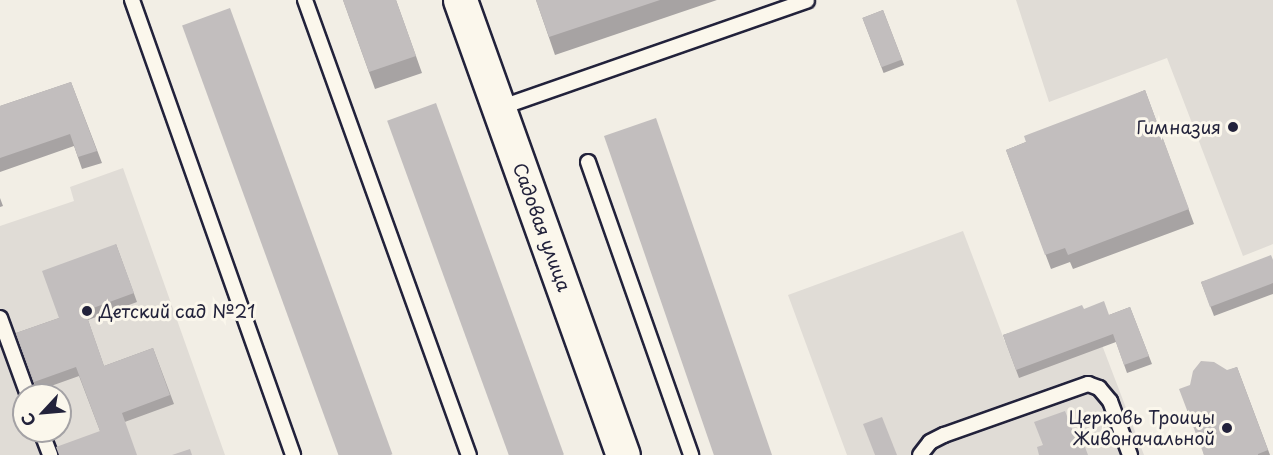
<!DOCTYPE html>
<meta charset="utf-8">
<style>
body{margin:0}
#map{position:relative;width:1273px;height:455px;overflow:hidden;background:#f2eee5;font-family:"Playpen Sans",sans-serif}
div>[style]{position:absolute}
.built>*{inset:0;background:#e0dcd6}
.roads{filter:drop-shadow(2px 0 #22223b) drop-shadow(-2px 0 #22223b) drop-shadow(0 2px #22223b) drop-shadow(0 -2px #22223b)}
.service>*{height:14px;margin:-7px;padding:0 7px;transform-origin:7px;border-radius:7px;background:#fbf7ec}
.tertiary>*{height:33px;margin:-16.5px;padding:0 16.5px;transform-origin:16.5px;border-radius:16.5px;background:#fbf7ec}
.wall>*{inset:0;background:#a7a3a3;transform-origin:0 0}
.building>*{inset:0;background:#c2bebe;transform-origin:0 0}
.dots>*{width:16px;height:16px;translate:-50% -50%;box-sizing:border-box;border:3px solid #fbf7ec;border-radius:50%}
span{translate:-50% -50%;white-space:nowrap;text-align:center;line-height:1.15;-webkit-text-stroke:6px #fbf7ec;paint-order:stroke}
.poi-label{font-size:18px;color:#22223b}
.right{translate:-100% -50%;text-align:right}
.left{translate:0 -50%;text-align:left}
.street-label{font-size:18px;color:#22223b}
.north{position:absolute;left:12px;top:383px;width:60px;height:60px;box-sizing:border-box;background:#fbf7ec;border:2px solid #a4a2a5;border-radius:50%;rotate:244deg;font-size:16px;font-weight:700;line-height:24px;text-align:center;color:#22223b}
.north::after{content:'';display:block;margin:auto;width:21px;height:27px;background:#22223b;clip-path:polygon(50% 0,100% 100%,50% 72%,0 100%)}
</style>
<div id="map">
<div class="built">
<div style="clip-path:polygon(1016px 0,1273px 0,1273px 244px,1243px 256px,1167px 58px,1049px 102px)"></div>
<div style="clip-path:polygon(evenodd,123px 168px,225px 455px,0 455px,0 226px,74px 201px,70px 187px,123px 168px,24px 395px,60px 395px,60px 431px,24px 431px,24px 395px)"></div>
<div style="clip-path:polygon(963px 231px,1005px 342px,1089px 311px,1144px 455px,847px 455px,788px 295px)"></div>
</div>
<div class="roads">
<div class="service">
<div style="left:132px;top:0;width:483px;rotate:70.5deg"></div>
<div style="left:305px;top:0;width:484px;rotate:70.2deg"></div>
<div style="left:499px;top:108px;width:326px;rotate:-19.2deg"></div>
<div style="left:588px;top:162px;width:311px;rotate:70.6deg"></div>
<div style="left:0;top:318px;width:82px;rotate:70deg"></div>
<div style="left:41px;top:431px;width:26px;rotate:69deg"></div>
<div style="left:920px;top:455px;width:16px;rotate:-52deg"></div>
<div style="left:930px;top:442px;width:16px;rotate:-27deg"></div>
<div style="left:944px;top:435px;width:153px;rotate:-19.5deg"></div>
<div style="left:1088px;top:384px;width:12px;rotate:20deg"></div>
<div style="left:1099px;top:388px;width:17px;rotate:50deg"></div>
<div style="left:1110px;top:401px;width:58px;rotate:69.7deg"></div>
</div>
<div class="tertiary">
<div style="left:460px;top:0;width:483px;rotate:70.3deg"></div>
</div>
</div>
<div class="wall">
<div style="clip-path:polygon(343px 0,396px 0,422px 73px,375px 89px)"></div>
<div style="clip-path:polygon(536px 0,717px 0,555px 55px)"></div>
<div style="left:883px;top:10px;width:59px;height:22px;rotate:69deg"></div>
<div style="clip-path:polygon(71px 82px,102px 163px,82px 169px,74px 146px,0 172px,0 106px)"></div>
<div style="clip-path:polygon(1145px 90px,1194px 224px,1073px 269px,1070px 262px,1051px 269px,1006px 150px,1026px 142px)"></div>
<div style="clip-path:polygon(0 198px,3px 206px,0 207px)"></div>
<div style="clip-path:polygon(116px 244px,137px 302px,88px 320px,104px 366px,153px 348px,174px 404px,100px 431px,79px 376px,37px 391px,16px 333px,59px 318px)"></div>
<div style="clip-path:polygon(1273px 260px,1273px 294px,1214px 316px,1201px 282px)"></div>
<div style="clip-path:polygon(1130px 307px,1152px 364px,1127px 373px,1116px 342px,1019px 378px,1003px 335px,1084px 309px,1109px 315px)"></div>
<div style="clip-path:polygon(1237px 367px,1270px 455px,1204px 455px,1190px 385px)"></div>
</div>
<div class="building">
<div style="clip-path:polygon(343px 0,396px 0,416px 56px,369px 72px)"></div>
<div style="clip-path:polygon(536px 0,660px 0,549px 37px)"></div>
<div style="left:230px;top:8px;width:475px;height:51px;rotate:70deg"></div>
<div style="left:883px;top:10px;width:53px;height:22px;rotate:69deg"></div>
<div style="clip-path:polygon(71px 82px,97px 151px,78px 157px,70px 134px,0 158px,0 106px)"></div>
<div style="clip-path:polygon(1145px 90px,1189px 209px,1068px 255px,1065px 248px,1045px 255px,1006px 150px,1026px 142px,1024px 136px)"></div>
<div style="left:436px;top:103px;width:374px;height:52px;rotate:70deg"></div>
<div style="left:656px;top:118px;width:357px;height:55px;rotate:71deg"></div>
<div style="clip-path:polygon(116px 244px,134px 293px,85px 311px,104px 366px,153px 348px,170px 395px,122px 413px,137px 455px,59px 455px,56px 447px,100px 431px,76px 367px,34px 382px,16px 333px,59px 318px,42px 271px)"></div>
<div style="clip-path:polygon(1271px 255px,1273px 260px,1273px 283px,1210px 307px,1201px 282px)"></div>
<div style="clip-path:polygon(1104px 301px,1109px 315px,1130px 307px,1149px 356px,1124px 365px,1113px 334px,1016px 370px,1003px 335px,1082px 305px,1084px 309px)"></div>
<div style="clip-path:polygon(1201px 361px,1214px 362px,1227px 370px,1237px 367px,1268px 450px,1258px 454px,1258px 455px,1204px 455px,1179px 389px,1190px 385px,1193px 371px)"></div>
<div style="clip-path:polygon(1065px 411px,1074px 434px,1079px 431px,1088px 455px,1039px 455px,1037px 447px,1043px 445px,1034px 422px)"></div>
<div style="clip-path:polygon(882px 417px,897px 455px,875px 455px,863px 424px)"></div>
<div style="clip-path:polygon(190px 449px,192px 455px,172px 455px)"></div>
</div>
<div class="dots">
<div style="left:1233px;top:127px;background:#22223b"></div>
<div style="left:87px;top:311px;background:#22223b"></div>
<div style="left:1227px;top:428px;background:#22223b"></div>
</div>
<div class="poi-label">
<span class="right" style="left:1221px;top:127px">Гимназия</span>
<span class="left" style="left:99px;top:311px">Детский сад №21</span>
<span class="right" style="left:1215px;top:428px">Церковь Троицы<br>Живоначальной</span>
</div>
<div class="street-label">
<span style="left:542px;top:227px;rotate:70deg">Садовая улица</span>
</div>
<div class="north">С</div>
</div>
